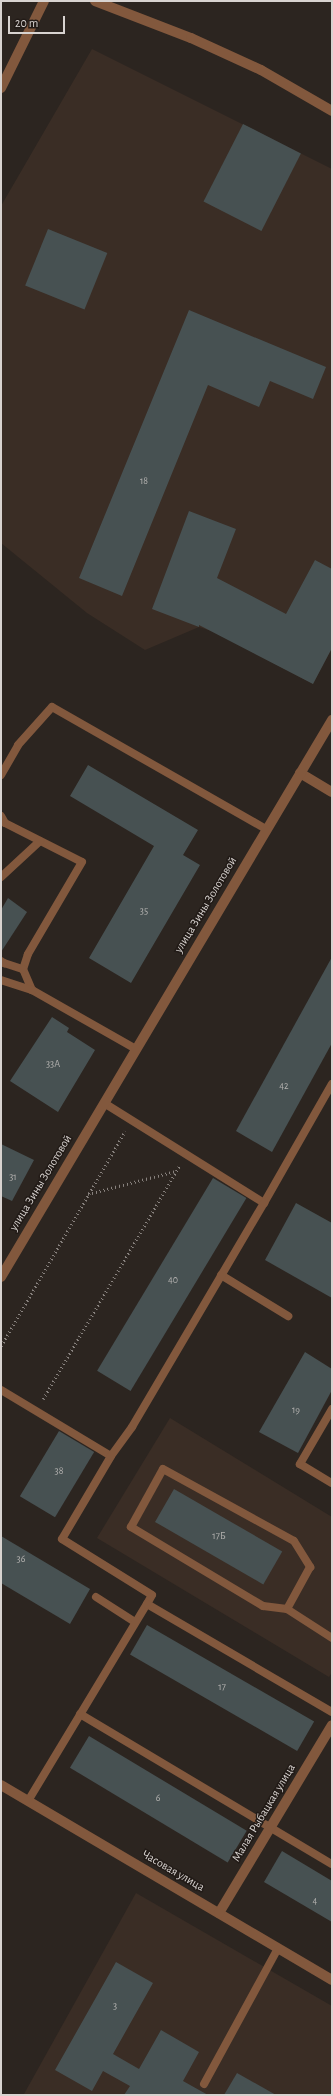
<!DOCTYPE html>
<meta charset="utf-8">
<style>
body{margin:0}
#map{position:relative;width:333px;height:2096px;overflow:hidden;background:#2c2520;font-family:"Alegreya Sans",sans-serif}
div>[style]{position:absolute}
.built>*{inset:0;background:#3a2d25}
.building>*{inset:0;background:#475152;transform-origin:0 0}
.path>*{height:2.5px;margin-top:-1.25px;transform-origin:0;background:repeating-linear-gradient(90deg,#88827e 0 1px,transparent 0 4px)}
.lane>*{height:8px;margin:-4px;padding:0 4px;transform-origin:4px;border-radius:4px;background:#82583d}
.street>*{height:10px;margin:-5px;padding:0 5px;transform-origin:5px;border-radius:5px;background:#82583d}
span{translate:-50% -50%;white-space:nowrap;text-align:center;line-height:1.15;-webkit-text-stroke:3px #221b17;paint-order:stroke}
.number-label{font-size:10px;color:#b4b2b0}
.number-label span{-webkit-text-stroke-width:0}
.street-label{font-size:12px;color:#d8d3d0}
.frame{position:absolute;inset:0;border:2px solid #d8d3d0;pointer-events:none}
.scale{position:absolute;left:8px;top:16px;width:57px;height:18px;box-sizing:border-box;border:2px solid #d8d3d0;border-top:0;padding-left:5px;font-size:12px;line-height:14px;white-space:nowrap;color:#d8d3d0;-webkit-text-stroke:3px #221b17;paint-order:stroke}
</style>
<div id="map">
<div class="built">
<div style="clip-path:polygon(92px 49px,332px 169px,332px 648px,313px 684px,214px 632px,199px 627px,145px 650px,87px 613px,1px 543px,1px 206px)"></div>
<div style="clip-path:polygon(170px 1418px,332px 1517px,332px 1672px,329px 1677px,97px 1538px)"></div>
<div style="clip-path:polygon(136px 1893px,332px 2006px,332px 2095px,24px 2094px)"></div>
</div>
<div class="building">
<div style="left:243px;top:124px;width:65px;height:87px;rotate:27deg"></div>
<div style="left:48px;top:229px;width:64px;height:61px;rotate:22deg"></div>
<div style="clip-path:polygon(189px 310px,326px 367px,313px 399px,270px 381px,259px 407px,208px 385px,122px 596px,79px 578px)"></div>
<div style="clip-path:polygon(189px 511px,236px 529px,217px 578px,286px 614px,315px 560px,332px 569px,332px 648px,313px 684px,199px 625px,199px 627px,152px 609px)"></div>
<div style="clip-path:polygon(88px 765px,198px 830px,183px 855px,200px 865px,131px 983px,89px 958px,154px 846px,70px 796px)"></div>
<div style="clip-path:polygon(8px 898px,27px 912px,1px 952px,1px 910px)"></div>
<div style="clip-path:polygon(332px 957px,332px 1043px,272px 1152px,236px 1131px)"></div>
<div style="clip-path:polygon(52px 1017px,69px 1028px,67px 1032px,95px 1050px,58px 1112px,10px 1081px)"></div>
<div style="clip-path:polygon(1px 1144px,34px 1160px,12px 1201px,1px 1196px)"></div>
<div style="left:213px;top:1178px;width:39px;height:225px;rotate:31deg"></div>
<div style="clip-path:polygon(296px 1203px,332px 1223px,332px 1298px,265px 1260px)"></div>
<div style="clip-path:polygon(305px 1352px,332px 1369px,332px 1390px,298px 1453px,259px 1432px)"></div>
<div style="left:59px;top:1431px;width:41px;height:76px;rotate:31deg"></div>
<div style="left:174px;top:1489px;width:125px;height:38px;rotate:30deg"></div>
<div style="clip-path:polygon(1px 1536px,90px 1589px,70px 1624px,1px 1583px)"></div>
<div style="left:147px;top:1625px;width:193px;height:34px;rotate:30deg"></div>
<div style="left:89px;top:1736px;width:184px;height:37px;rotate:31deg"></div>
<div style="clip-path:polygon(282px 1851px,332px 1881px,332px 1922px,264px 1882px)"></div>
<div style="clip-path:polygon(116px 1962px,153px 1983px,113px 2054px,139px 2069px,161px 2030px,199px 2052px,183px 2081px,208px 2095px,124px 2095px,130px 2086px,103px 2071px,92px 2091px,55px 2070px)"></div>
<div style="clip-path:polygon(237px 2073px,276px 2095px,224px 2095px)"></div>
</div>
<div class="path">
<div style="left:88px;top:1194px;width:91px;rotate:-14.6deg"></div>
<div style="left:1px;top:1346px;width:248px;rotate:-60deg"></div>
<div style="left:43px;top:1399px;width:271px;rotate:-59.7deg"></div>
</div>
<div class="lane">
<div style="left:1px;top:775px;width:34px;rotate:-60deg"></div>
<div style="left:18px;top:745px;width:51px;rotate:-48.2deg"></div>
<div style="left:52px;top:707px;width:246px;rotate:29.7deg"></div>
<div style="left:1px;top:816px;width:8px;rotate:60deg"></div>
<div style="left:5px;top:823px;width:86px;rotate:26.9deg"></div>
<div style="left:82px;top:862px;width:107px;rotate:120.4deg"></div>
<div style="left:28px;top:954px;width:16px;rotate:108deg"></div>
<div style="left:23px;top:969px;width:23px;rotate:67deg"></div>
<div style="left:32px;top:990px;width:120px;rotate:29.6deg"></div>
<div style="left:1px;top:877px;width:53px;rotate:-42.7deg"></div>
<div style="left:1px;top:961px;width:4px;rotate:34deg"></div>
<div style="left:4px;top:963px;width:20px;rotate:18deg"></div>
<div style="left:1px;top:980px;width:33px;rotate:18deg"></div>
<div style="left:104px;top:1103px;width:189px;rotate:32deg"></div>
<div style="left:264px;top:1203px;width:137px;rotate:-60.3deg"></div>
<div style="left:221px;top:1275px;width:79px;rotate:31.5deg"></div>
<div style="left:1px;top:1390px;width:128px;rotate:31deg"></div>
<div style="left:332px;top:1409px;width:64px;rotate:120.2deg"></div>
<div style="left:300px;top:1464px;width:37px;rotate:31deg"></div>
<div style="left:96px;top:1597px;width:46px;rotate:32.7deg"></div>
<div style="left:147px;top:1604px;width:10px;rotate:-61deg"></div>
<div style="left:152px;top:1595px;width:106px;rotate:-148.1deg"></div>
<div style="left:62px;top:1539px;width:96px;rotate:-59.4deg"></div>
<div style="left:111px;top:1456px;width:36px;rotate:-54deg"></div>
<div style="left:132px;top:1427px;width:260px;rotate:-59.5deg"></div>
<div style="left:287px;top:1609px;width:24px;rotate:-173deg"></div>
<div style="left:263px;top:1606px;width:154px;rotate:-149.1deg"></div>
<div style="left:131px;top:1527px;width:66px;rotate:-61.1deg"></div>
<div style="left:163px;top:1469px;width:149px;rotate:28.8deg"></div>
<div style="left:294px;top:1541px;width:31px;rotate:58deg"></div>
<div style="left:310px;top:1567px;width:48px;rotate:118.7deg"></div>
<div style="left:287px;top:1609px;width:54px;rotate:32.8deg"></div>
<div style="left:80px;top:1714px;width:293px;rotate:30.8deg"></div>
<div style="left:28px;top:1801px;width:230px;rotate:-58.9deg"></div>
<div style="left:147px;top:1604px;width:214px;rotate:30.3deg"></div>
<div style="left:204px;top:2084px;width:155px;rotate:-61.4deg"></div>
</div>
<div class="street">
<div style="left:95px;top:1px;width:103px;rotate:21.1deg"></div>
<div style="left:191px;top:38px;width:77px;rotate:24.6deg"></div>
<div style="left:261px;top:70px;width:82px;rotate:30deg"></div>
<div style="left:1px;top:88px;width:97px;rotate:-63.7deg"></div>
<div style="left:300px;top:773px;width:37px;rotate:31deg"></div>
<div style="left:1px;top:1277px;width:648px;rotate:-59.28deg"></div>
<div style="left:1px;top:1785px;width:384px;rotate:30.5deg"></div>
<div style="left:219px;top:1913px;width:219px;rotate:-59deg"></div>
</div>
<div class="number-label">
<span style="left:144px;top:482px">18</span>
<span style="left:144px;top:912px">35</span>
<span style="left:53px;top:1065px">33А</span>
<span style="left:284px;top:1087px">42</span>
<span style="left:13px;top:1178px">31</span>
<span style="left:173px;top:1281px">40</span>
<span style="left:296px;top:1411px">19</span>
<span style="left:59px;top:1472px">38</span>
<span style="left:219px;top:1537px">17Б</span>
<span style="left:21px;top:1560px">36</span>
<span style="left:222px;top:1688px">17</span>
<span style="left:158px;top:1799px">6</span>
<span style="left:315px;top:1902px">4</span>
<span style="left:115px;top:2007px">3</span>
</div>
<div class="street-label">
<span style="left:206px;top:905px;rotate:-59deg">улица Зины Золотовой</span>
<span style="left:41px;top:1183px;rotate:-59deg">улица Зины Золотовой</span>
<span style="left:264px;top:1813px;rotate:-59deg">Малая Рыбацкая улица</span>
<span style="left:173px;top:1871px;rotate:30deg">Часовая улица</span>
</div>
<div class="frame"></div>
<div class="scale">20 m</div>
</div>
